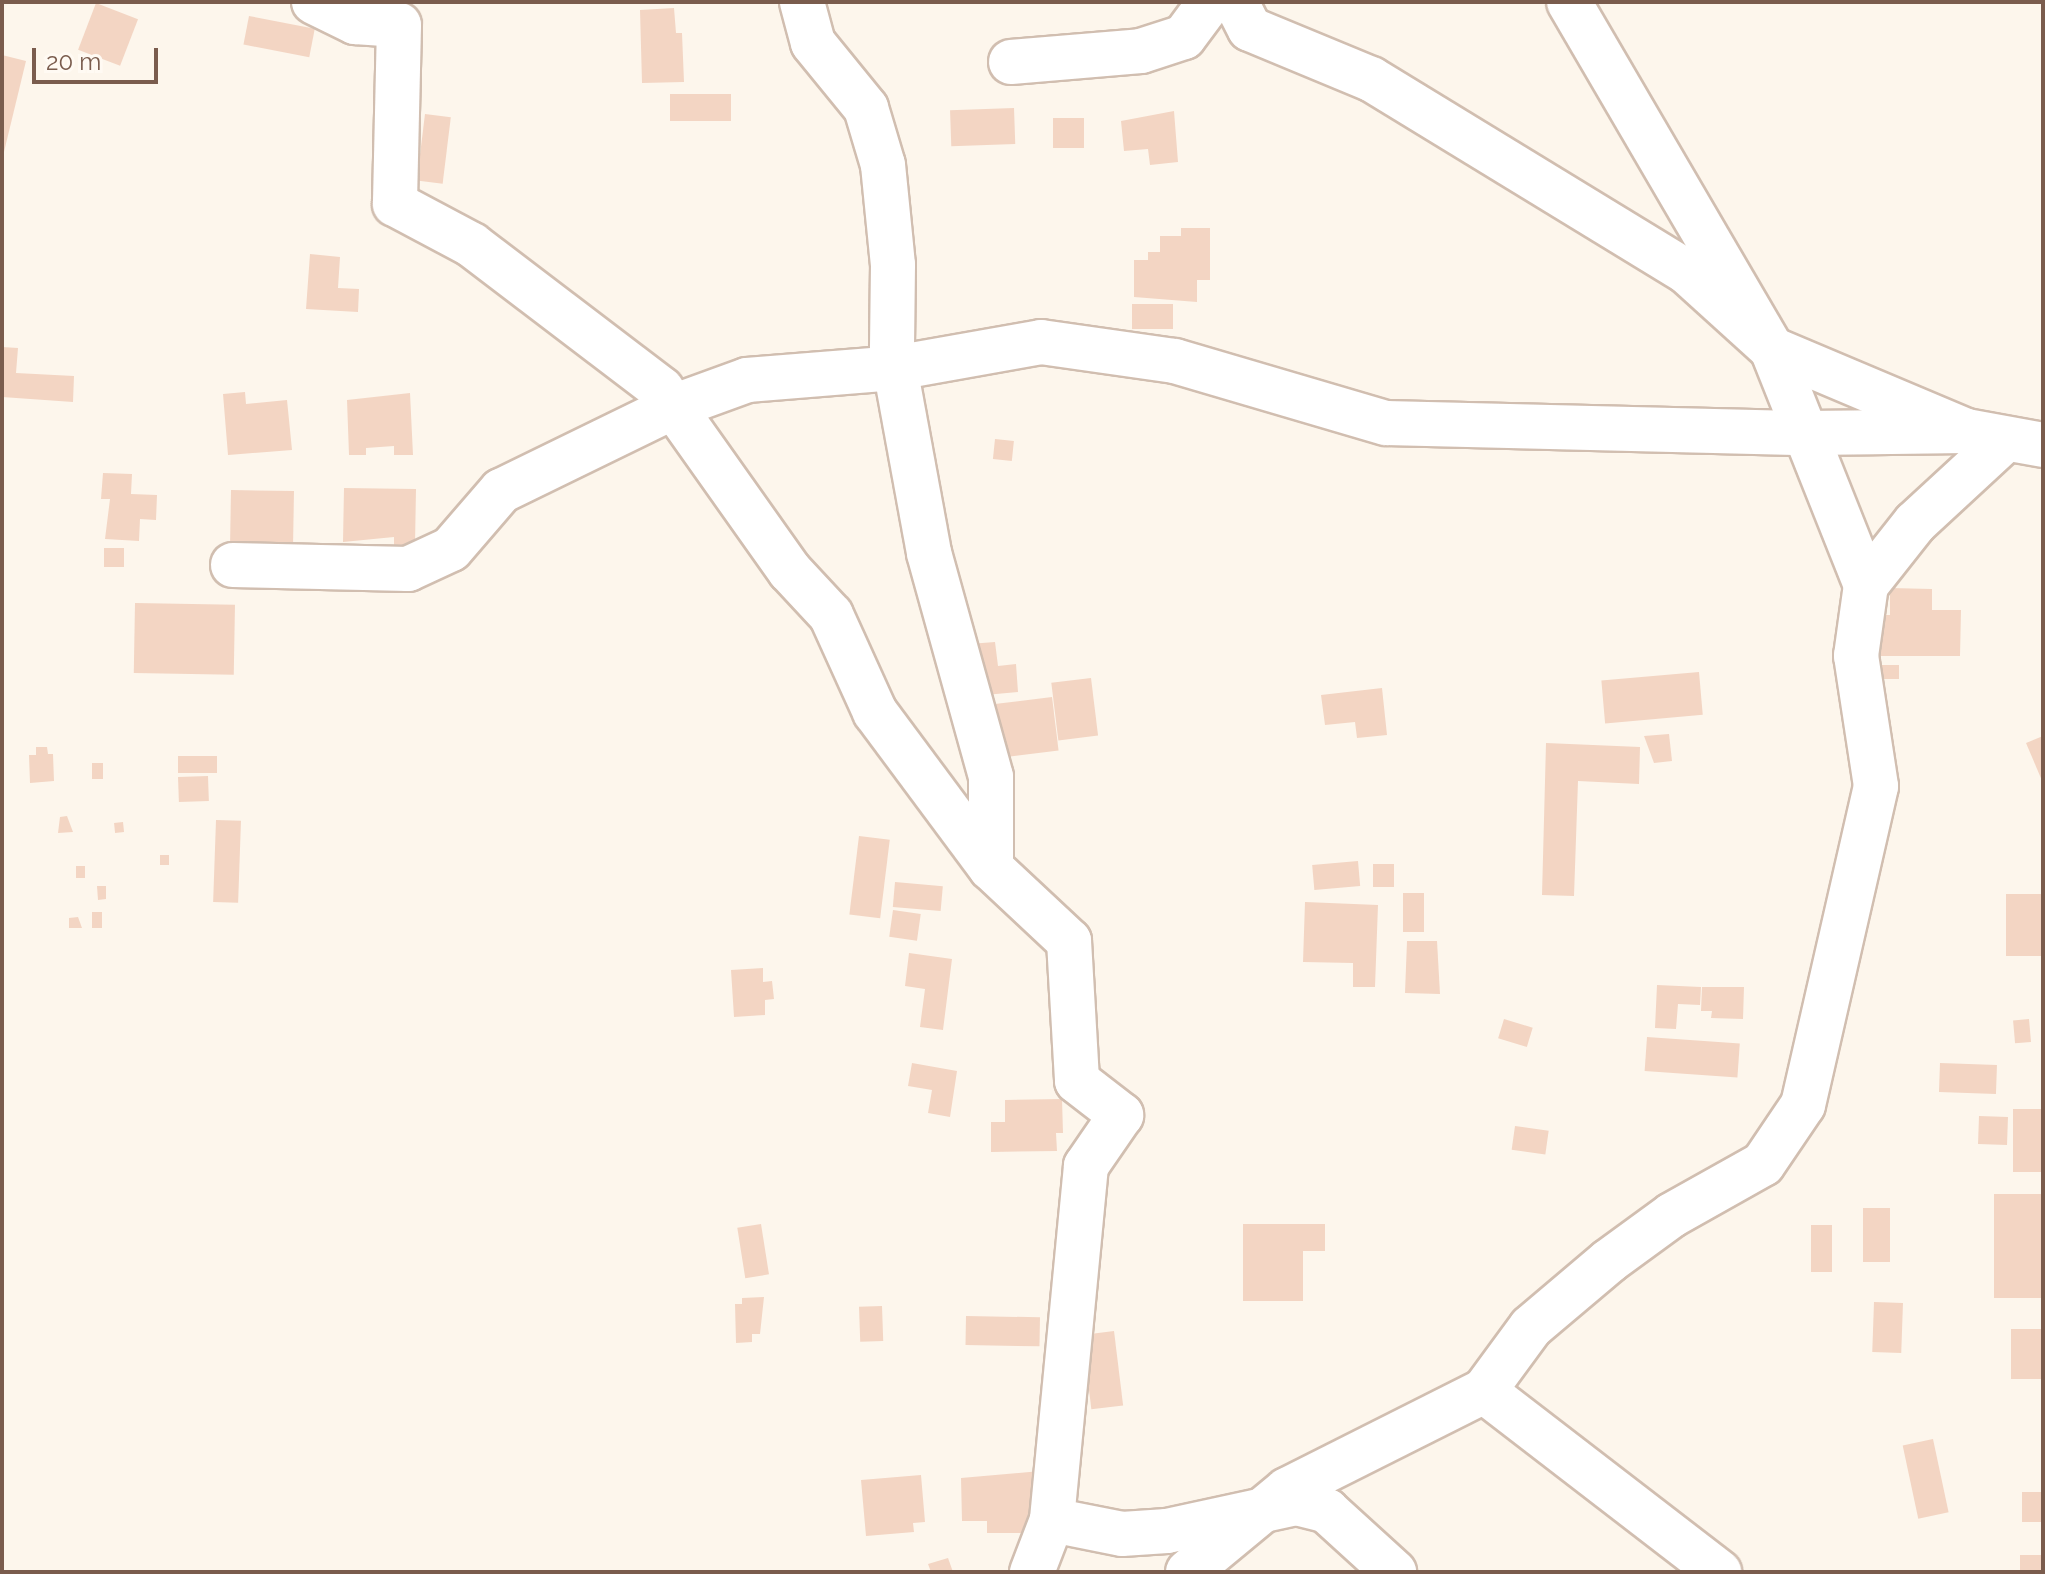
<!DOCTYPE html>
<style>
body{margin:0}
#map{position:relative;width:2045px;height:1574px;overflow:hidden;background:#fdf6ec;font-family:Raleway,sans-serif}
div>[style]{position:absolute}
.building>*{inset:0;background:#f3d5c3;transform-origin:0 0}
.roads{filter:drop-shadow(2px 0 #d1beb0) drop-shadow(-2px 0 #d1beb0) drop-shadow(0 2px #d1beb0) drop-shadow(0 -2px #d1beb0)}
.minor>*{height:44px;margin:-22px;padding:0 22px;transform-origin:22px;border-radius:22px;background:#fff}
span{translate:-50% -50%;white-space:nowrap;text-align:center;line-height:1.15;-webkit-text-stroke:8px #fffaf3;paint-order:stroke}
.frame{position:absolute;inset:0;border:4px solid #7a5c4d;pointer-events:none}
.scale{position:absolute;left:32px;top:48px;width:126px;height:36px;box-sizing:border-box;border:4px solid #7a5c4d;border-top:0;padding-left:10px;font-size:24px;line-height:28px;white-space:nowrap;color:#7a5c4d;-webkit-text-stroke:6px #fffaf3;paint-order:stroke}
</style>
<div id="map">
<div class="building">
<div style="left:96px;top:3px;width:45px;height:50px;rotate:21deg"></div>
<div style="clip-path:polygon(674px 8px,676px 33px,682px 33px,684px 82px,642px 83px,640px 10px)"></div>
<div style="left:249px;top:16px;width:67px;height:29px;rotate:11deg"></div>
<div style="clip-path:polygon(2px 55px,26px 61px,3px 156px,2px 156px)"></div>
<div style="left:731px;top:94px;width:27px;height:61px;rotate:90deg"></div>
<div style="left:1014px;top:108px;width:36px;height:64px;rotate:88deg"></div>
<div style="clip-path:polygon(1174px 111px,1178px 162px,1150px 165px,1148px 149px,1124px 151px,1121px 121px)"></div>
<div style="left:425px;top:114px;width:26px;height:67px;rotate:7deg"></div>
<div style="left:1084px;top:118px;width:30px;height:31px;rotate:90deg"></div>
<div style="clip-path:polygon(1181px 228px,1210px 228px,1210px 280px,1197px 280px,1197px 302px,1134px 297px,1134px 260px,1148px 260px,1148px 252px,1160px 252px,1160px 236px,1181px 236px)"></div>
<div style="clip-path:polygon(310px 254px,340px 257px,338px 288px,359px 289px,358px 312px,306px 309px)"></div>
<div style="left:1173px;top:304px;width:25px;height:41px;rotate:90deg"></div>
<div style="clip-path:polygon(2px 347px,18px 348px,16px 373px,74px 376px,73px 402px,2px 397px)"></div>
<div style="clip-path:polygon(245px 392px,246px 404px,287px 400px,292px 450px,228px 455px,223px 394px)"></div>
<div style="clip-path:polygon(410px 393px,413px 455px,394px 455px,394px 446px,366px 448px,366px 455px,349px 455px,347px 400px)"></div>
<div style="left:995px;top:439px;width:19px;height:20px;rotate:6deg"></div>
<div style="clip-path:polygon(103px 473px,132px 474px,131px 494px,157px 495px,156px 520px,140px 519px,139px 541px,105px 539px,110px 499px,101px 499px)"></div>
<div style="clip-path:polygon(344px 488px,416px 489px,415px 545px,394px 545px,394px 537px,343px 542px)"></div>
<div style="left:231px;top:490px;width:63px;height:52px;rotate:1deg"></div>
<div style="left:104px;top:548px;width:20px;height:19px"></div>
<div style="clip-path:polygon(1890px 588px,1932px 589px,1932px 610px,1961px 610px,1960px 656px,1879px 656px,1879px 615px,1890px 615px)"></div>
<div style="left:135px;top:603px;width:100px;height:70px;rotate:1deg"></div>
<div style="clip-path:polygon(995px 642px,998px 666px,1016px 664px,1018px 692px,974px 696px,969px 644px)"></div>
<div style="left:1881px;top:665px;width:18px;height:14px"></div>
<div style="left:1699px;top:672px;width:43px;height:98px;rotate:85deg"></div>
<div style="left:1091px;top:678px;width:58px;height:40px;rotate:83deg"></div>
<div style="clip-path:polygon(1382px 688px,1387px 735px,1357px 738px,1355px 722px,1325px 725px,1321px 695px)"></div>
<div style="left:1052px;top:697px;width:54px;height:64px;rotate:83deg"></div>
<div style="clip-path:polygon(1669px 734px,1672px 761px,1654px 763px,1644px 736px)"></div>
<div style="clip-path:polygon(2043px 736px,2043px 783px,2026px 743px)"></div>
<div style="clip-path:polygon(1546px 743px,1640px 747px,1639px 784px,1578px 781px,1574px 896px,1542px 895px)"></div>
<div style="clip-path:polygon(36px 747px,47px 747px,48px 754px,53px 754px,54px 781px,30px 783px,29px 755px,36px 755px)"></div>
<div style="left:217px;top:756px;width:17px;height:39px;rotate:90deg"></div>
<div style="left:92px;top:763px;width:11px;height:16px"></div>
<div style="left:208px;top:776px;width:25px;height:30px;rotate:88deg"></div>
<div style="clip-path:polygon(67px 816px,73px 832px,58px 833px,60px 817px)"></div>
<div style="left:216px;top:820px;width:25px;height:82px;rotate:2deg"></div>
<div style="left:123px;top:822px;width:10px;height:9px;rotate:84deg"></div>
<div style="left:859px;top:836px;width:31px;height:79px;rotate:7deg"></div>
<div style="left:160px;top:855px;width:9px;height:10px"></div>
<div style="left:1358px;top:861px;width:25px;height:46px;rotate:85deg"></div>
<div style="left:1394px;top:864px;width:23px;height:21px;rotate:90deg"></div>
<div style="left:76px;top:866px;width:9px;height:12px"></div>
<div style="left:895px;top:882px;width:48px;height:25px;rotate:5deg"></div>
<div style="clip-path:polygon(97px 886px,106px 886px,106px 899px,98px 900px)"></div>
<div style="left:1403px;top:893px;width:21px;height:39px"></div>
<div style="left:2043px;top:894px;width:62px;height:37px;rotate:90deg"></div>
<div style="clip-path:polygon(1305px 902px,1378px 905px,1375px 987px,1353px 987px,1353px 963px,1303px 962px)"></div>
<div style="left:893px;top:910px;width:28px;height:27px;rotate:8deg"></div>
<div style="left:102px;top:912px;width:16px;height:10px;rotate:90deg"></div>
<div style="clip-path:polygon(78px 917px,82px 928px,69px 928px,69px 918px)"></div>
<div style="clip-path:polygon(1407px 941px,1437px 941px,1440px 994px,1405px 993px)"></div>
<div style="clip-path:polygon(909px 953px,952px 959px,943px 1030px,920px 1027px,925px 989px,905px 986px)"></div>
<div style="clip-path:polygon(763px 968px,763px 982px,772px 981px,774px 999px,765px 1000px,765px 1015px,734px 1017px,731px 970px)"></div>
<div style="clip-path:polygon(1657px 985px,1701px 987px,1700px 1005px,1678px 1004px,1676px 1029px,1655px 1028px)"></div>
<div style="clip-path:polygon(1702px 987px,1744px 987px,1743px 1019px,1711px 1018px,1712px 1011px,1701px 1011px)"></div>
<div style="left:1504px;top:1019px;width:30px;height:20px;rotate:17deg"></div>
<div style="left:2029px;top:1019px;width:23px;height:16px;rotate:85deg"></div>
<div style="left:1647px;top:1037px;width:93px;height:34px;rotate:4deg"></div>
<div style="clip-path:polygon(912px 1063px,957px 1071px,950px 1117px,928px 1113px,932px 1090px,908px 1086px)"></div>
<div style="left:1940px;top:1063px;width:57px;height:29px;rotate:2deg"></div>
<div style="clip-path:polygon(1062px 1099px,1063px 1133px,1056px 1133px,1057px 1151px,991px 1152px,991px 1122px,1005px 1122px,1005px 1100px)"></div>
<div style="left:2043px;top:1109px;width:63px;height:30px;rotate:90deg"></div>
<div style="left:1979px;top:1116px;width:29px;height:28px;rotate:2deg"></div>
<div style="left:1515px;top:1126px;width:34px;height:24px;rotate:8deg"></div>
<div style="left:2043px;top:1194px;width:104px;height:49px;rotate:90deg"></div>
<div style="left:1863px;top:1208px;width:27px;height:54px"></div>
<div style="left:761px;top:1224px;width:51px;height:24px;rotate:81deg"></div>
<div style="clip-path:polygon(1243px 1224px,1325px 1224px,1325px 1251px,1303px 1251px,1303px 1301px,1243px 1301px)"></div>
<div style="left:1811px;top:1225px;width:21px;height:47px"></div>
<div style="clip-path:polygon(764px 1297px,760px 1334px,752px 1334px,752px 1342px,736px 1343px,735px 1304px,742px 1304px,742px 1298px)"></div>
<div style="left:1874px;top:1302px;width:29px;height:50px;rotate:2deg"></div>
<div style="left:882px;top:1306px;width:35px;height:23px;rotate:88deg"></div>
<div style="left:966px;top:1316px;width:74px;height:29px;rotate:1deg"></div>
<div style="left:2043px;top:1329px;width:50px;height:32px;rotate:90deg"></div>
<div style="left:1114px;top:1331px;width:75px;height:32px;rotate:83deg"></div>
<div style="left:1933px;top:1439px;width:75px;height:31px;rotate:78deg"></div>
<div style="clip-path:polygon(1040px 1471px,1032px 1533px,987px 1533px,987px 1521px,962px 1521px,961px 1478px)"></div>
<div style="clip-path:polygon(921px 1475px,925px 1522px,913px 1523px,914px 1532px,866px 1536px,861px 1480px)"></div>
<div style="left:2043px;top:1492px;width:30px;height:21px;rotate:90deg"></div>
<div style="left:2020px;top:1555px;width:23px;height:17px"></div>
<div style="clip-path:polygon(948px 1558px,953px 1572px,931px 1572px,928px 1564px)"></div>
</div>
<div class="roads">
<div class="minor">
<div style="left:314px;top:2px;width:46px;rotate:26deg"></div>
<div style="left:355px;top:22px;width:44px;rotate:3.9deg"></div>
<div style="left:399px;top:25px;width:179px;rotate:91.3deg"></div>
<div style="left:395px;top:204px;width:87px;rotate:28deg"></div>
<div style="left:472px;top:245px;width:238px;rotate:37.3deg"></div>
<div style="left:661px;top:389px;width:223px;rotate:54.7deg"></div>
<div style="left:790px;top:571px;width:60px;rotate:47deg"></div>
<div style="left:831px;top:615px;width:107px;rotate:65.6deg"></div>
<div style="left:875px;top:712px;width:194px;rotate:53.4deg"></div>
<div style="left:802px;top:2px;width:42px;rotate:75deg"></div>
<div style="left:813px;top:43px;width:84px;rotate:50.8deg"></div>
<div style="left:866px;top:108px;width:59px;rotate:73.4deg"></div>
<div style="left:883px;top:165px;width:100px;rotate:84.3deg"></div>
<div style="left:893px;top:265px;width:86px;rotate:90.7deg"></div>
<div style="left:892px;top:351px;width:205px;rotate:79.6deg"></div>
<div style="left:929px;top:553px;width:232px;rotate:74.5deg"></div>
<div style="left:991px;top:777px;width:91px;rotate:90deg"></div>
<div style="left:991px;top:868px;width:107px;rotate:43.1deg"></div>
<div style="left:1069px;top:941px;width:140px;rotate:86.7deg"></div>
<div style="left:1077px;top:1081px;width:56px;rotate:37.7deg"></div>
<div style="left:1121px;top:1115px;width:62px;rotate:124.5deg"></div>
<div style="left:1086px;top:1166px;width:356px;rotate:95.5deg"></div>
<div style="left:1052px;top:1520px;width:56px;rotate:111deg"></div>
<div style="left:1236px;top:2px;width:30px;rotate:63deg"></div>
<div style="left:1250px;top:29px;width:131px;rotate:22.5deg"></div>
<div style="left:1371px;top:79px;width:370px;rotate:31.4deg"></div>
<div style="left:1687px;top:272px;width:115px;rotate:42.2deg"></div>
<div style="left:1772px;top:349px;width:254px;rotate:68.3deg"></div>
<div style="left:1569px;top:2px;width:402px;rotate:59.7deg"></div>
<div style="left:1772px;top:349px;width:211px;rotate:22.9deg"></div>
<div style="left:1966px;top:431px;width:78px;rotate:10.3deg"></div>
<div style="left:1011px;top:62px;width:130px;rotate:-4.8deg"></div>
<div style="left:1141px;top:51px;width:45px;rotate:-18deg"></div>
<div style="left:1184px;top:37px;width:44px;rotate:-53.4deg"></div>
<div style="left:233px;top:565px;width:175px;rotate:1.3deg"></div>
<div style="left:408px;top:569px;width:47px;rotate:-24.9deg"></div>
<div style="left:451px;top:549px;width:77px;rotate:-49.2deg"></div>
<div style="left:501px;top:491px;width:191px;rotate:-26deg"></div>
<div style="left:673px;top:407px;width:79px;rotate:-20deg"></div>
<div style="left:747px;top:380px;width:148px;rotate:-4.6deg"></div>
<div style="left:895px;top:368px;width:148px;rotate:-10.1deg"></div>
<div style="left:1041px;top:342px;width:135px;rotate:8.1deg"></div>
<div style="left:1175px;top:361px;width:220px;rotate:16.4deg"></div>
<div style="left:1386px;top:423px;width:420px;rotate:1.4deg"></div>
<div style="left:1806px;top:433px;width:160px;rotate:-0.7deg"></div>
<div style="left:1484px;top:1391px;width:297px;rotate:37.6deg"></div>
<div style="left:1052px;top:1520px;width:71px;rotate:11.3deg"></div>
<div style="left:1122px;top:1534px;width:45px;rotate:-3.8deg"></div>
<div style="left:1167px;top:1531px;width:132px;rotate:-12.2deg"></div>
<div style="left:1296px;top:1503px;width:32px;rotate:14deg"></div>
<div style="left:1327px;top:1511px;width:91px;rotate:42.3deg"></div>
<div style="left:1188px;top:1572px;width:129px;rotate:-39.6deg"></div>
<div style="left:1287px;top:1490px;width:220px;rotate:-26.7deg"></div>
<div style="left:1484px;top:1391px;width:79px;rotate:-53.7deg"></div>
<div style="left:1531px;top:1327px;width:102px;rotate:-40.2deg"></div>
<div style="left:1609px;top:1261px;width:78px;rotate:-36.1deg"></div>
<div style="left:1672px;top:1215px;width:104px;rotate:-29.3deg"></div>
<div style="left:1763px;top:1164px;width:71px;rotate:-55.9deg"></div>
<div style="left:1803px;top:1105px;width:327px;rotate:-77.1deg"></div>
<div style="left:1876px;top:786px;width:132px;rotate:-98.7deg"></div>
<div style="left:1856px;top:656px;width:72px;rotate:-82deg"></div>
<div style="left:1866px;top:585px;width:79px;rotate:-51.7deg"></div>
<div style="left:1915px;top:523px;width:124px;rotate:-42.7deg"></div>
</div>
</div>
<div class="frame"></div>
<div class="scale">20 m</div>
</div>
